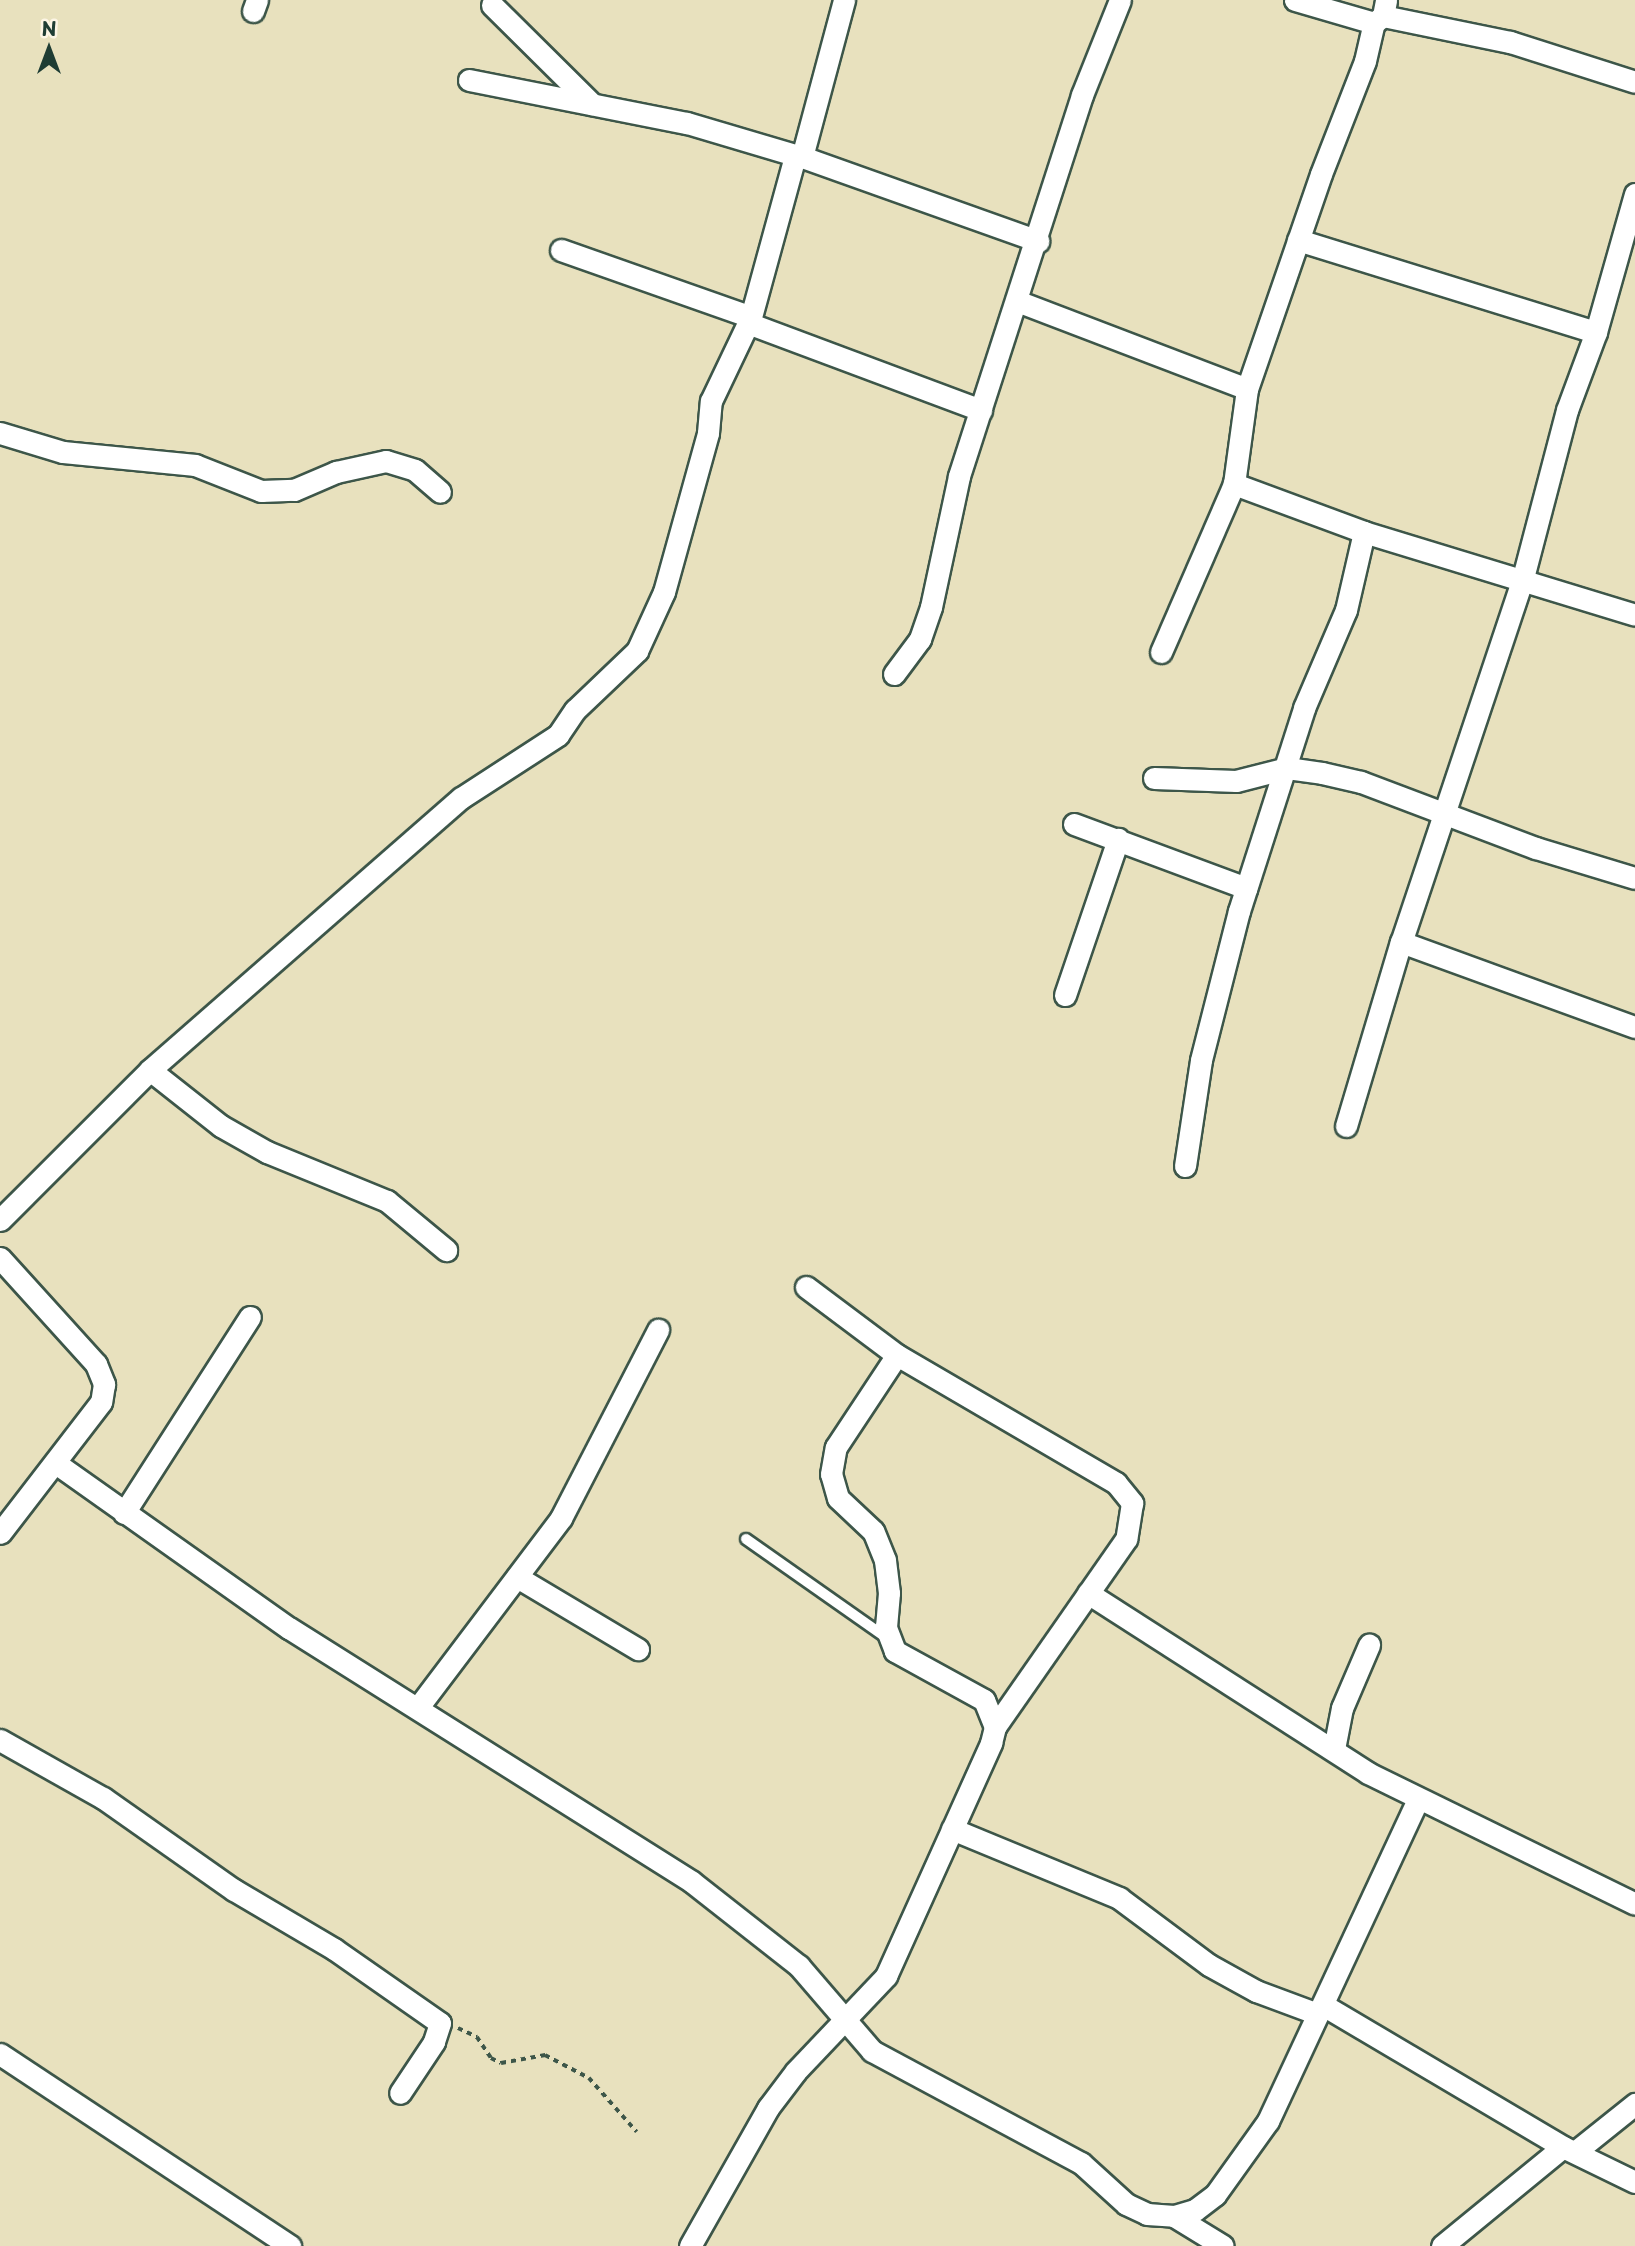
<!DOCTYPE html>
<style>
body{margin:0}
#map{position:relative;width:1635px;height:2246px;overflow:hidden;background:#e8e1be;font-family:"Playpen Sans",sans-serif}
div>[style]{position:absolute}
.path>*{height:3.5px;margin-top:-1.75px;transform-origin:0;background:repeating-linear-gradient(90deg,#3d5649 0 5px,transparent 0 10px)}
.roads{filter:drop-shadow(2px 0 #3d5649) drop-shadow(-2px 0 #3d5649) drop-shadow(0 2px #3d5649) drop-shadow(0 -2px #3d5649)}
.lane>*{height:10px;margin:-5px;padding:0 5px;transform-origin:5px;border-radius:5px;background:#fff}
.street>*{height:21px;margin:-10.5px;padding:0 10.5px;transform-origin:10.5px;border-radius:10.5px;background:#fff}
span{translate:-50% -50%;white-space:nowrap;text-align:center;line-height:1.15;-webkit-text-stroke:7px #fcf5e5;paint-order:stroke}
.north{position:absolute;left:14px;top:14px;width:70px;height:70px;-webkit-text-stroke:5px #fcf5e5;paint-order:stroke;rotate:0deg;font-size:19px;font-weight:700;line-height:28px;text-align:center;color:#1f3d34}
.north::after{content:'';display:block;margin:auto;width:24px;height:32px;background:#1f3d34;clip-path:polygon(50% 0,100% 100%,50% 72%,0 100%)}
</style>
<div id="map">
<div class="path">
<div style="left:458px;top:2028px;width:21px;rotate:25deg"></div>
<div style="left:477px;top:2037px;width:25px;rotate:56deg"></div>
<div style="left:491px;top:2058px;width:11px;rotate:27deg"></div>
<div style="left:501px;top:2063px;width:45px;rotate:-10.3deg"></div>
<div style="left:545px;top:2055px;width:50px;rotate:27.6deg"></div>
<div style="left:589px;top:2078px;width:72px;rotate:48.4deg"></div>
</div>
<div class="roads">
<div class="lane">
<div style="left:746px;top:1539px;width:172px;rotate:35.1deg"></div>
</div>
<div class="street">
<div style="left:1295px;top:0;width:82px;rotate:16.2deg"></div>
<div style="left:492px;top:5px;width:141px;rotate:44.7deg"></div>
<div style="left:253px;top:11px;width:12px;rotate:-70deg"></div>
<div style="left:1383px;top:16px;width:130px;rotate:11.6deg"></div>
<div style="left:1510px;top:42px;width:131px;rotate:17.7deg"></div>
<div style="left:469px;top:80px;width:222px;rotate:11.2deg"></div>
<div style="left:687px;top:123px;width:120px;rotate:16.5deg"></div>
<div style="left:802px;top:157px;width:251px;rotate:19.6deg"></div>
<div style="left:802px;top:157px;width:163px;rotate:-75deg"></div>
<div style="left:1635px;top:194px;width:143px;rotate:105.8deg"></div>
<div style="left:1596px;top:332px;width:83px;rotate:110.4deg"></div>
<div style="left:1567px;top:410px;width:174px;rotate:104.7deg"></div>
<div style="left:1523px;top:578px;width:384px;rotate:108.5deg"></div>
<div style="left:1401px;top:942px;width:249px;rotate:20deg"></div>
<div style="left:1298px;top:240px;width:312px;rotate:17.2deg"></div>
<div style="left:561px;top:250px;width:201px;rotate:19.4deg"></div>
<div style="left:1017px;top:301px;width:246px;rotate:20.9deg"></div>
<div style="left:748px;top:323px;width:249px;rotate:20.5deg"></div>
<div style="left:0;top:433px;width:66px;rotate:16.8deg"></div>
<div style="left:63px;top:452px;width:133px;rotate:5.6deg"></div>
<div style="left:195px;top:465px;width:71px;rotate:21.5deg"></div>
<div style="left:261px;top:491px;width:33px;rotate:-2deg"></div>
<div style="left:294px;top:490px;width:46px;rotate:-23.2deg"></div>
<div style="left:336px;top:472px;width:51px;rotate:-12.4deg"></div>
<div style="left:386px;top:461px;width:30px;rotate:17deg"></div>
<div style="left:415px;top:470px;width:33px;rotate:41deg"></div>
<div style="left:1364px;top:532px;width:283px;rotate:17deg"></div>
<div style="left:1161px;top:652px;width:183px;rotate:-66.5deg"></div>
<div style="left:894px;top:674px;width:44px;rotate:-53.4deg"></div>
<div style="left:920px;top:639px;width:34px;rotate:-71deg"></div>
<div style="left:931px;top:607px;width:134px;rotate:-77.9deg"></div>
<div style="left:959px;top:476px;width:400px;rotate:-72.1deg"></div>
<div style="left:1082px;top:95px;width:102px;rotate:-68.2deg"></div>
<div style="left:1154px;top:778px;width:82px;rotate:2.1deg"></div>
<div style="left:1236px;top:781px;width:53px;rotate:-14.3deg"></div>
<div style="left:1287px;top:768px;width:35px;rotate:8deg"></div>
<div style="left:1322px;top:773px;width:40px;rotate:13deg"></div>
<div style="left:1361px;top:782px;width:187px;rotate:20.7deg"></div>
<div style="left:1536px;top:848px;width:103px;rotate:16.9deg"></div>
<div style="left:1074px;top:824px;width:184px;rotate:20.4deg"></div>
<div style="left:1065px;top:995px;width:165px;rotate:-71.2deg"></div>
<div style="left:150px;top:1070px;width:90px;rotate:38.3deg"></div>
<div style="left:221px;top:1126px;width:53px;rotate:29.5deg"></div>
<div style="left:267px;top:1152px;width:130px;rotate:22.2deg"></div>
<div style="left:387px;top:1201px;width:77px;rotate:39.7deg"></div>
<div style="left:1346px;top:1126px;width:192px;rotate:-73.4deg"></div>
<div style="left:1185px;top:1166px;width:107px;rotate:-81.4deg"></div>
<div style="left:1201px;top:1060px;width:154px;rotate:-75.7deg"></div>
<div style="left:1239px;top:911px;width:213px;rotate:-72.2deg"></div>
<div style="left:1304px;top:708px;width:107px;rotate:-66.8deg"></div>
<div style="left:1346px;top:610px;width:80px;rotate:-77deg"></div>
<div style="left:1364px;top:532px;width:139px;rotate:-159.7deg"></div>
<div style="left:1234px;top:484px;width:96px;rotate:-82.2deg"></div>
<div style="left:1247px;top:389px;width:227px;rotate:-71deg"></div>
<div style="left:1321px;top:174px;width:121px;rotate:-68.7deg"></div>
<div style="left:1365px;top:61px;width:39px;rotate:-77deg"></div>
<div style="left:1374px;top:23px;width:11px;rotate:-38deg"></div>
<div style="left:1383px;top:16px;width:16px;rotate:-79deg"></div>
<div style="left:0;top:1220px;width:212px;rotate:-45deg"></div>
<div style="left:150px;top:1070px;width:413px;rotate:-41.2deg"></div>
<div style="left:461px;top:798px;width:116px;rotate:-33deg"></div>
<div style="left:558px;top:735px;width:30px;rotate:-56deg"></div>
<div style="left:575px;top:710px;width:86px;rotate:-43.6deg"></div>
<div style="left:637px;top:651px;width:65px;rotate:-65.4deg"></div>
<div style="left:664px;top:592px;width:165px;rotate:-74.5deg"></div>
<div style="left:708px;top:433px;width:32px;rotate:-85deg"></div>
<div style="left:711px;top:401px;width:93px;rotate:-64.5deg"></div>
<div style="left:751px;top:317px;width:167px;rotate:-74.7deg"></div>
<div style="left:0;top:1258px;width:143px;rotate:47.8deg"></div>
<div style="left:96px;top:1364px;width:22px;rotate:68deg"></div>
<div style="left:104px;top:1384px;width:18px;rotate:99deg"></div>
<div style="left:101px;top:1402px;width:165px;rotate:127.6deg"></div>
<div style="left:806px;top:1287px;width:114px;rotate:36.8deg"></div>
<div style="left:897px;top:1355px;width:254px;rotate:30.3deg"></div>
<div style="left:1116px;top:1483px;width:26px;rotate:51deg"></div>
<div style="left:1132px;top:1503px;width:36px;rotate:99deg"></div>
<div style="left:1126px;top:1539px;width:229px;rotate:124.9deg"></div>
<div style="left:57px;top:1464px;width:284px;rotate:35.3deg"></div>
<div style="left:289px;top:1628px;width:476px;rotate:32.2deg"></div>
<div style="left:692px;top:1882px;width:136px;rotate:38.1deg"></div>
<div style="left:799px;top:1966px;width:112px;rotate:49.3deg"></div>
<div style="left:872px;top:2051px;width:237px;rotate:28.2deg"></div>
<div style="left:1081px;top:2163px;width:61px;rotate:42.3deg"></div>
<div style="left:1126px;top:2204px;width:23px;rotate:25deg"></div>
<div style="left:1147px;top:2214px;width:27px;rotate:4deg"></div>
<div style="left:1174px;top:2216px;width:22px;rotate:-16deg"></div>
<div style="left:1195px;top:2210px;width:25px;rotate:-37deg"></div>
<div style="left:1215px;top:2195px;width:91px;rotate:-54.4deg"></div>
<div style="left:1268px;top:2121px;width:354px;rotate:-65deg"></div>
<div style="left:124px;top:1513px;width:233px;rotate:-57.3deg"></div>
<div style="left:517px;top:1577px;width:141px;rotate:30.8deg"></div>
<div style="left:1088px;top:1593px;width:333px;rotate:32.7deg"></div>
<div style="left:1368px;top:1773px;width:297px;rotate:26.1deg"></div>
<div style="left:419px;top:1706px;width:236px;rotate:-52.9deg"></div>
<div style="left:561px;top:1518px;width:212px;rotate:-62.7deg"></div>
<div style="left:0;top:1740px;width:118px;rotate:29.4deg"></div>
<div style="left:103px;top:1798px;width:160px;rotate:35.1deg"></div>
<div style="left:234px;top:1890px;width:116px;rotate:30.5deg"></div>
<div style="left:334px;top:1949px;width:129px;rotate:34.9deg"></div>
<div style="left:440px;top:2023px;width:20px;rotate:108deg"></div>
<div style="left:434px;top:2042px;width:61px;rotate:123.7deg"></div>
<div style="left:1334px;top:1749px;width:42px;rotate:-79deg"></div>
<div style="left:1342px;top:1708px;width:69px;rotate:-66.8deg"></div>
<div style="left:952px;top:1829px;width:181px;rotate:22.4deg"></div>
<div style="left:1119px;top:1898px;width:112px;rotate:36.7deg"></div>
<div style="left:1209px;top:1965px;width:54px;rotate:29deg"></div>
<div style="left:1256px;top:1991px;width:66px;rotate:20.4deg"></div>
<div style="left:1323px;top:2005px;width:279px;rotate:30.6deg"></div>
<div style="left:1563px;top:2147px;width:80px;rotate:25.9deg"></div>
<div style="left:0;top:2054px;width:348px;rotate:33.5deg"></div>
<div style="left:1575px;top:2152px;width:77px;rotate:-38.7deg"></div>
<div style="left:1174px;top:2216px;width:57px;rotate:31.5deg"></div>
<div style="left:690px;top:2246px;width:159px;rotate:-60.5deg"></div>
<div style="left:768px;top:2108px;width:46px;rotate:-52.9deg"></div>
<div style="left:796px;top:2071px;width:131px;rotate:-46.5deg"></div>
<div style="left:886px;top:1976px;width:256px;rotate:-65.7deg"></div>
<div style="left:991px;top:1743px;width:16px;rotate:-76deg"></div>
<div style="left:995px;top:1727px;width:29px;rotate:-112deg"></div>
<div style="left:984px;top:1700px;width:102px;rotate:-151.2deg"></div>
<div style="left:895px;top:1651px;width:26px;rotate:-111deg"></div>
<div style="left:886px;top:1627px;width:34px;rotate:-85deg"></div>
<div style="left:889px;top:1593px;width:33px;rotate:-97deg"></div>
<div style="left:885px;top:1560px;width:31px;rotate:-112deg"></div>
<div style="left:873px;top:1531px;width:48px;rotate:-136.7deg"></div>
<div style="left:838px;top:1498px;width:25px;rotate:-106deg"></div>
<div style="left:831px;top:1474px;width:27px;rotate:-80deg"></div>
<div style="left:836px;top:1447px;width:110px;rotate:-56.5deg"></div>
<div style="left:1442px;top:2246px;width:156px;rotate:-39.3deg"></div>
</div>
</div>
<div class="north">N</div>
</div>
